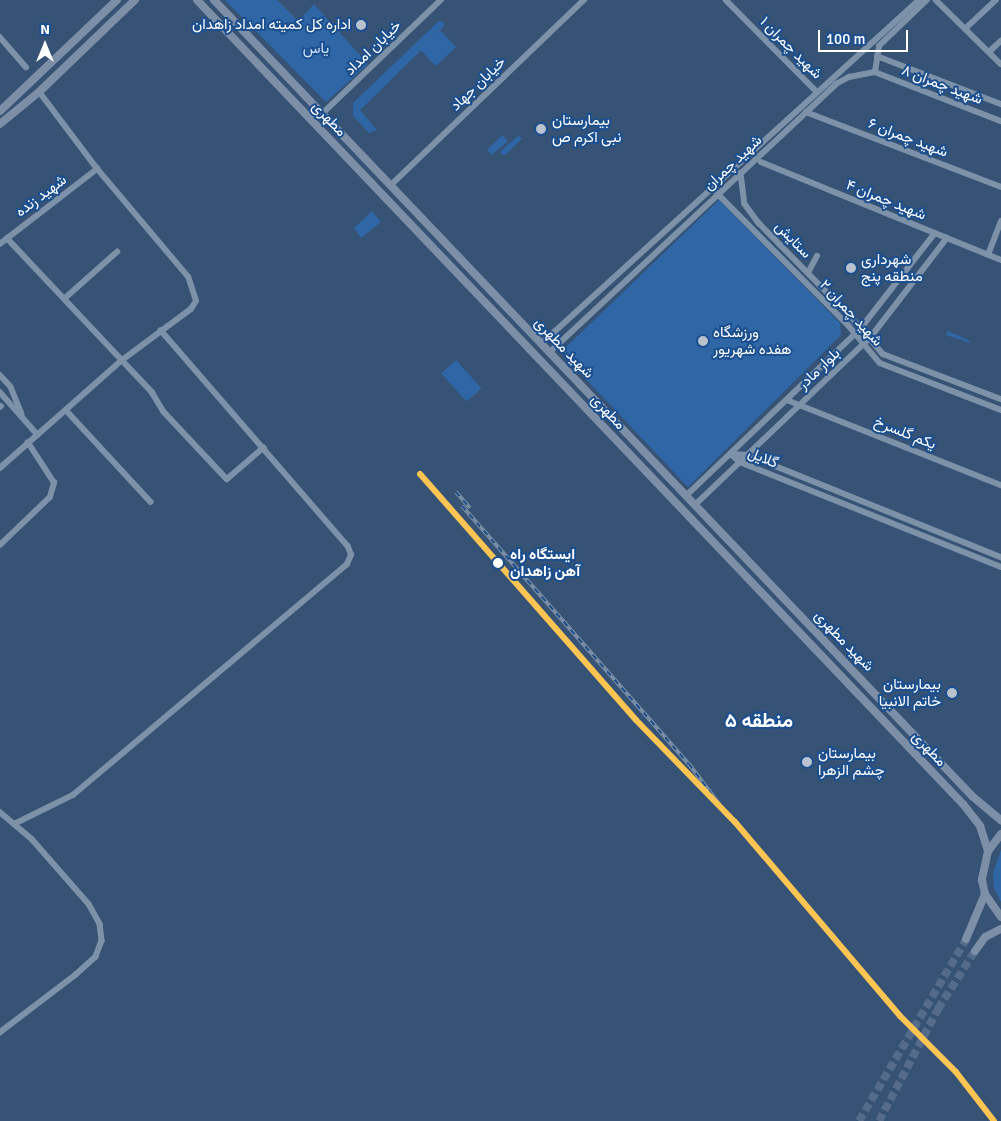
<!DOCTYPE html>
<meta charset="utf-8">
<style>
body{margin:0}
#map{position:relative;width:1001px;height:1121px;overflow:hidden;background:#365274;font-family:Signika,Vazirmatn,sans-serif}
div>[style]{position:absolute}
.green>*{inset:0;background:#2f66a5;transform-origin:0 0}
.major-tunnel>*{height:8px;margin-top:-4px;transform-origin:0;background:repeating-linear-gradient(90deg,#546c89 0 8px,transparent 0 12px)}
.minor>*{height:5.5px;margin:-2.75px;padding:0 2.75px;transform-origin:2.75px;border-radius:2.75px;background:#7d92a8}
.major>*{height:8px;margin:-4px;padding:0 4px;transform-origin:4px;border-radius:4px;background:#7d8ea7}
.rail>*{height:4px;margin-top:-2px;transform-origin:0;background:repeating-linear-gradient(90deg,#1b4f8f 0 5.5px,#7e92a7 0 11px);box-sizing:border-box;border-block:1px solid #7e92a7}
.rail-1>*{height:6px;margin:-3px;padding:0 3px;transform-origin:3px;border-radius:3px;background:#fcc553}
.dots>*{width:14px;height:14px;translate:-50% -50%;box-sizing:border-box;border:2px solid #1b4f8f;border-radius:50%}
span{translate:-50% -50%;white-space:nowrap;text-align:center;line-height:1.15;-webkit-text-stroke:4px #1b4f8f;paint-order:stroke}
.poi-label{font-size:15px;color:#fff}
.right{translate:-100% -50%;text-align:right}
.left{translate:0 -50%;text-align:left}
.street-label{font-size:15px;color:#fff}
.park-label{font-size:15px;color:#cfe3fa}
.stop-label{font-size:15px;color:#fff;font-weight:700}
.district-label{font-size:20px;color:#fff;font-weight:700}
.north{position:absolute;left:20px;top:20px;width:50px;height:50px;-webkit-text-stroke:4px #1b4f8f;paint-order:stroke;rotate:0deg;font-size:14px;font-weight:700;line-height:20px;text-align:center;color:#fff}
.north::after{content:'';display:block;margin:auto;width:18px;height:22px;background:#fff;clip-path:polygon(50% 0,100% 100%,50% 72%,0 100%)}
.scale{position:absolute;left:818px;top:30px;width:90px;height:22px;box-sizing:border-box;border:2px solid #fff;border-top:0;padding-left:6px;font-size:15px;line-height:18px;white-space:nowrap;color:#fff;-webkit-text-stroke:4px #1b4f8f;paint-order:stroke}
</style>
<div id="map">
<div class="green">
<div style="clip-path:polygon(225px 0,277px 0,298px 21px,314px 4px,368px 64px,326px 102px)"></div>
<div style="clip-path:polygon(440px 20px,445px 24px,438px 34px,360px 110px,377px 130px,369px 133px,353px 116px,353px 103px)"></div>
<div style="left:441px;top:31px;width:22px;height:28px;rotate:47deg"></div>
<div style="clip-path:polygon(502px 135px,508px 141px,492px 155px,487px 150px)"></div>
<div style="clip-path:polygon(519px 135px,522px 139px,504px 156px,500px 152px)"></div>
<div style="clip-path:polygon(719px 200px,840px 323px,841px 335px,688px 487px,564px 356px,566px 347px)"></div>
<div style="clip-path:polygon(372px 211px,381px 222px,361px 238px,354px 228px)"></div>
<div style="clip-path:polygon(948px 331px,969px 340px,970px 343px,946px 335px)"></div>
<div style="left:456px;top:360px;width:38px;height:20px;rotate:48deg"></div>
<div style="clip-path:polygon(1001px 850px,1001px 902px,994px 888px,993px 873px)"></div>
</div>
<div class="major-tunnel">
<div style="left:859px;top:1121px;width:211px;rotate:-59.5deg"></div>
<div style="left:879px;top:1121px;width:127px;rotate:-62.2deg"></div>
<div style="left:938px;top:1009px;width:69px;rotate:-57.5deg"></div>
</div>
<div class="minor">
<div style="left:726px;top:0;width:129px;rotate:45.3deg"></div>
<div style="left:936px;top:0;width:91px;rotate:44.6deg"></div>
<div style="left:965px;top:29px;width:42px;rotate:-43.1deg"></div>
<div style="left:0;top:37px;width:40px;rotate:49deg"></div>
<div style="left:989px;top:52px;width:16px;rotate:-43deg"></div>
<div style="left:877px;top:56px;width:133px;rotate:21.2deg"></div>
<div style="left:875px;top:72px;width:135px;rotate:21.3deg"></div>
<div style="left:806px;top:112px;width:209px;rotate:21deg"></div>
<div style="left:322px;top:114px;width:165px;rotate:-43.8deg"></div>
<div style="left:761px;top:162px;width:259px;rotate:22.2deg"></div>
<div style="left:741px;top:173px;width:31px;rotate:83deg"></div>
<div style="left:745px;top:204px;width:24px;rotate:54deg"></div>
<div style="left:759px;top:223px;width:136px;rotate:45.6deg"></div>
<div style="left:854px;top:320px;width:45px;rotate:49.5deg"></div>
<div style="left:883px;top:354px;width:126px;rotate:20.9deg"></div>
<div style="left:390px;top:186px;width:269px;rotate:-43.8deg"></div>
<div style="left:717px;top:193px;width:187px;rotate:45.2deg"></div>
<div style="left:849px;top:326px;width:48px;rotate:50deg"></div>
<div style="left:880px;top:363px;width:130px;rotate:21.2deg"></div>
<div style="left:7px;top:238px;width:212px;rotate:46.7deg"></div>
<div style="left:152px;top:392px;width:23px;rotate:59deg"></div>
<div style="left:164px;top:412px;width:92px;rotate:46.8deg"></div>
<div style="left:227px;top:479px;width:48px;rotate:-40.7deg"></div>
<div style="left:0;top:244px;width:123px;rotate:-37.7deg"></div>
<div style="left:988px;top:255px;width:36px;rotate:-69deg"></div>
<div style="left:808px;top:273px;width:19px;rotate:-62deg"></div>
<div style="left:64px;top:299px;width:71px;rotate:-41.6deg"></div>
<div style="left:541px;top:344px;width:511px;rotate:-42.3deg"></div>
<div style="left:549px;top:353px;width:393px;rotate:-43.1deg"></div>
<div style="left:836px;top:84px;width:15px;rotate:-28deg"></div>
<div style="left:849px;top:77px;width:26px;rotate:-11deg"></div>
<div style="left:875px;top:72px;width:26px;rotate:-81deg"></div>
<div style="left:879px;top:46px;width:66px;rotate:-43.8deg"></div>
<div style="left:0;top:375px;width:16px;rotate:47deg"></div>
<div style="left:11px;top:387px;width:29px;rotate:68deg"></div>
<div style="left:0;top:392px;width:57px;rotate:48.5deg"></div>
<div style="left:787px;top:400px;width:230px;rotate:21.7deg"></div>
<div style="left:0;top:407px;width:1px;rotate:-45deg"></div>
<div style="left:66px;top:410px;width:125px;rotate:47.3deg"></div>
<div style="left:731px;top:454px;width:12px;rotate:42deg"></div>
<div style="left:740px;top:462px;width:281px;rotate:21.9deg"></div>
<div style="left:731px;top:454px;width:17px;rotate:3deg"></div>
<div style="left:748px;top:455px;width:273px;rotate:22deg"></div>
<div style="left:0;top:468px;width:162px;rotate:-41.5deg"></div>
<div style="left:121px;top:361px;width:87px;rotate:-36.6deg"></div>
<div style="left:191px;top:309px;width:9px;rotate:-58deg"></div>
<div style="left:196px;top:301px;width:25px;rotate:-108deg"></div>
<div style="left:188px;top:277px;width:141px;rotate:-130.1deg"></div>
<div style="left:97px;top:169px;width:96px;rotate:-127deg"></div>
<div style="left:686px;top:496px;width:243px;rotate:-43.8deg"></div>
<div style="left:861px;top:328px;width:120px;rotate:-52.1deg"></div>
<div style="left:695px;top:505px;width:242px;rotate:-43.7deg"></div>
<div style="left:870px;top:338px;width:126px;rotate:-52.4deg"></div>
<div style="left:0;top:545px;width:69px;rotate:-43.8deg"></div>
<div style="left:50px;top:497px;width:15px;rotate:-74deg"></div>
<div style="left:54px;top:483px;width:48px;rotate:-123deg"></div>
<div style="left:0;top:812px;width:42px;rotate:40.2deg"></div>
<div style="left:32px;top:839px;width:86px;rotate:48.8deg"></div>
<div style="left:89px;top:904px;width:23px;rotate:61deg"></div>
<div style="left:100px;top:924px;width:17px;rotate:83deg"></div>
<div style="left:102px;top:941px;width:17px;rotate:111deg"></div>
<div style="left:96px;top:957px;width:27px;rotate:138deg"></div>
<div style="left:76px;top:975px;width:96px;rotate:142.7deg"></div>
<div style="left:14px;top:824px;width:66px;rotate:-26.2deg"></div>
<div style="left:73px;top:795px;width:358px;rotate:-40.1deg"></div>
<div style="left:347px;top:564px;width:10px;rotate:-66deg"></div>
<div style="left:351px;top:555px;width:9px;rotate:-111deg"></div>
<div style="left:348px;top:547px;width:286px;rotate:-130.9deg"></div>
</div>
<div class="major">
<div style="left:197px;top:0;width:1110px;rotate:46.39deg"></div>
<div style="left:963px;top:804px;width:28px;rotate:52deg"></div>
<div style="left:980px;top:826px;width:26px;rotate:72deg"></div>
<div style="left:214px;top:0;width:1099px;rotate:46.4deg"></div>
<div style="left:972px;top:796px;width:38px;rotate:40deg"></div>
<div style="left:0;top:111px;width:161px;rotate:-43.5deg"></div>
<div style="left:0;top:124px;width:50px;rotate:-39.4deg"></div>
<div style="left:39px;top:92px;width:133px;rotate:-43.8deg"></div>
<div style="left:1001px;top:834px;width:21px;rotate:127deg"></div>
<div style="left:988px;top:851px;width:30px;rotate:102deg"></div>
<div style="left:982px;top:880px;width:14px;rotate:78deg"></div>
<div style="left:985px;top:894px;width:28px;rotate:55deg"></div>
<div style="left:966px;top:939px;width:49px;rotate:-67.1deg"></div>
<div style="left:975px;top:951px;width:17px;rotate:-54deg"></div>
<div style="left:985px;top:937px;width:18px;rotate:-27deg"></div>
</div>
<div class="rail">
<div style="left:456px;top:492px;width:21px;rotate:49deg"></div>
<div style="left:462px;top:506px;width:344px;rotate:48.7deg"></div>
<div style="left:689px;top:764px;width:50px;rotate:53.1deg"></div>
</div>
<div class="rail-1">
<div style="left:420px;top:474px;width:327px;rotate:48.7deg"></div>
<div style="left:636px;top:720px;width:142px;rotate:45.9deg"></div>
<div style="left:735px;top:822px;width:255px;rotate:49.6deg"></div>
<div style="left:900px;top:1016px;width:79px;rotate:45deg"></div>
<div style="left:956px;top:1072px;width:62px;rotate:52.2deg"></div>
</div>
<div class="dots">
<div style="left:361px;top:25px;background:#b9c2ce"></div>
<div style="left:541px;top:129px;background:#b9c2ce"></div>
<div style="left:851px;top:268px;background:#b9c2ce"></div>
<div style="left:703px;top:341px;background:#b9c2ce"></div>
<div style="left:498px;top:563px;background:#fff"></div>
<div style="left:952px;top:693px;background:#b9c2ce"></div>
<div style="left:807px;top:762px;background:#b9c2ce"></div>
</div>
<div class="poi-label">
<span class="right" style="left:351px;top:25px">اداره کل کمیته امداد زاهدان</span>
<span class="left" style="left:552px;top:129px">بیمارستان<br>نبی اکرم ص</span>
<span class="left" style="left:861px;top:268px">شهرداری<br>منطقه پنج</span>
<span class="left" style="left:713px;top:341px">ورزشگاه<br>هفده شهریور</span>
<span class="right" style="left:941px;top:693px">بیمارستان<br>خاتم الانبیا</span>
<span class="left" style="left:818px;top:762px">بیمارستان<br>چشم الزهرا</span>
</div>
<div class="street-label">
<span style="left:373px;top:48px;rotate:-44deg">خیابان امداد</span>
<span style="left:791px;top:48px;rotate:45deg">شهید چمران ۱</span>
<span style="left:478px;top:84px;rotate:-44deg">خیابان جهاد</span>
<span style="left:942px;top:85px;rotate:21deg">شهید چمران ۸</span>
<span style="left:329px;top:119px;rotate:46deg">مطهری</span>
<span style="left:908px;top:138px;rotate:21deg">شهید چمران ۶</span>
<span style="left:733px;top:163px;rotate:-43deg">شهید چمران</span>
<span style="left:41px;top:196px;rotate:-37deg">شهید زنده</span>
<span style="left:886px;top:200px;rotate:22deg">شهید چمران ۴</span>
<span style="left:793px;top:240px;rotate:46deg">ستایش</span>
<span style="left:851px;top:313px;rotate:47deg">شهید چمران ۲</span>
<span style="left:564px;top:348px;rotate:46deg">شهید مطهری</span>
<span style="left:819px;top:369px;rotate:-44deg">بلوار مادر</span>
<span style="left:608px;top:412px;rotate:46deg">مطهری</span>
<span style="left:905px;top:433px;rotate:22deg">یکم گلسرخ</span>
<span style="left:763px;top:458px;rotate:23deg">گلایل</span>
<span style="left:844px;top:641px;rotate:46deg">شهید مطهری</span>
<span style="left:929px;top:749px;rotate:46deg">مطهری</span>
</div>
<div class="park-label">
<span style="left:316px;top:49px">یاس</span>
</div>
<div class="stop-label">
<span class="left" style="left:510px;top:563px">ایستگاه راه<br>آهن زاهدان</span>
</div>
<div class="district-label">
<span style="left:759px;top:720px">منطقه ۵</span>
</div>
<div class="north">N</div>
<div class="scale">100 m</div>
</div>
